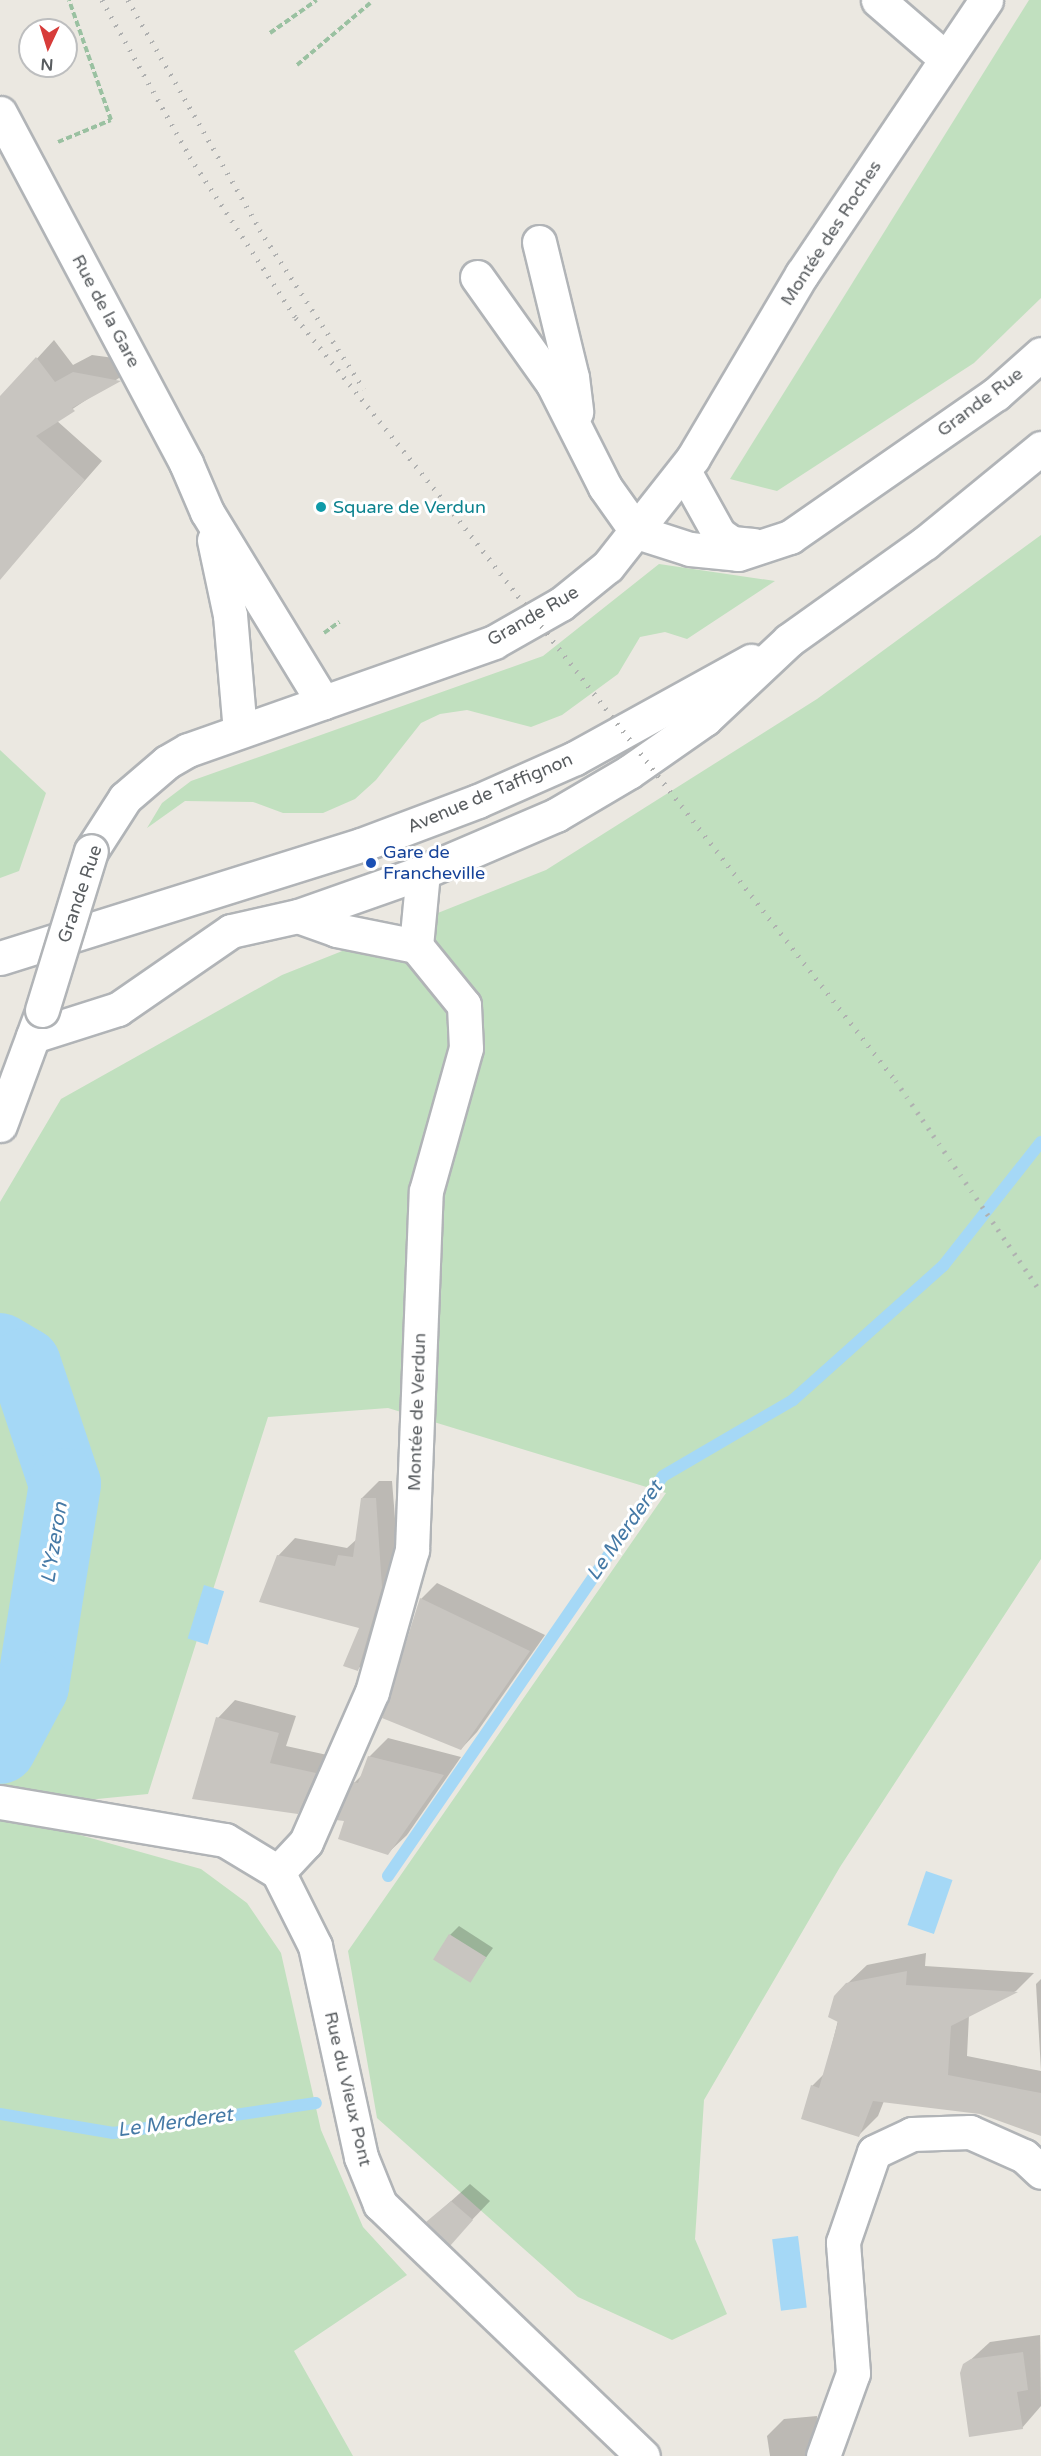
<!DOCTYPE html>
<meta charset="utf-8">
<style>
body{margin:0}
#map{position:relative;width:1041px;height:2456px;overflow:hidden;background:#ebe8e1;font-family:"Varela Round",sans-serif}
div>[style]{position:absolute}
.green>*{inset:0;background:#c1e0bf}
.water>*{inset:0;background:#a5d8f6;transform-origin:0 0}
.shadow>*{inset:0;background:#0003}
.stream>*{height:12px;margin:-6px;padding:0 6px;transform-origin:6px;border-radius:6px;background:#a5d8f6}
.river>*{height:72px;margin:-36px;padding:0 36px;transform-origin:36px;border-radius:36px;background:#a5d8f6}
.building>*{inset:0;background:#c8c5c0;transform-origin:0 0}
.path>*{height:4px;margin-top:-2px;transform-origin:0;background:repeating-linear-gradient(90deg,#9ac1a1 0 6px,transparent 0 9px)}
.roads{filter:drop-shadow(2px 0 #b1b4b7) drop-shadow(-2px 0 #b1b4b7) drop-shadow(0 2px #b1b4b7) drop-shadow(0 -2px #b1b4b7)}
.minor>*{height:33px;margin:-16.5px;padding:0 16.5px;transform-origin:16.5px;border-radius:16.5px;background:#fff}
.rail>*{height:4.5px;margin-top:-2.25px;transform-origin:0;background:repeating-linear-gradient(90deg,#afb0b0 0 1.5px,transparent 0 9.5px)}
.bridges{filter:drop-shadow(2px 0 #b1b4b7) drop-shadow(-2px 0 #b1b4b7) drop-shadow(0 2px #b1b4b7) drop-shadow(0 -2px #b1b4b7)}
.minor-bridge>*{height:33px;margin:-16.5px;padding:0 16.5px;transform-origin:16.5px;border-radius:16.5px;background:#fff}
.dots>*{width:16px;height:16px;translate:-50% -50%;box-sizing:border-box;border:3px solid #fff;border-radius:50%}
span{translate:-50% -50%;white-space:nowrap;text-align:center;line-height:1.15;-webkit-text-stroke:6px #fff;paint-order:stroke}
.street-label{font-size:18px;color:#595d60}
.culture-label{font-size:18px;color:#0d838f}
.left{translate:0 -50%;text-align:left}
.transit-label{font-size:18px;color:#164399}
.water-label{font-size:20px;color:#467aa6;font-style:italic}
.north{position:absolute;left:18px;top:18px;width:60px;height:60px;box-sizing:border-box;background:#fff;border:2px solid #bdbebf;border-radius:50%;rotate:184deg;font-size:16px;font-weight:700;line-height:24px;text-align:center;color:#595d60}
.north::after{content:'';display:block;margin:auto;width:21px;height:27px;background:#d73c3a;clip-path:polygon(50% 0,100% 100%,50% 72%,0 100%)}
</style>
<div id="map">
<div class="green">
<div style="clip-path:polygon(1029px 0,1041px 0,1041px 298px,974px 363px,777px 491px,730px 479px)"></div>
<div style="clip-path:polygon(1041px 535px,1041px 1559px,840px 1867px,704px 2100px,695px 2239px,727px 2314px,672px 2340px,578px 2297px,377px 2118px,348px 1951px,666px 1493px,388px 1408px,268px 1417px,148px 1794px,36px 1805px,23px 1819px,201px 1869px,247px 1903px,281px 1953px,321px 2130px,363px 2227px,407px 2275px,294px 2351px,353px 2456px,0 2456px,0 1202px,61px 1099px,282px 975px,546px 870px,817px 699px)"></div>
<div style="clip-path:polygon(659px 564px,775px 581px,687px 639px,665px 632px,640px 637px,618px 674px,562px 715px,531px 727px,467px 710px,440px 714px,421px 723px,376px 780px,355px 799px,323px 813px,283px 813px,253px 802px,185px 801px,147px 828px,162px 803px,191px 781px,543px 656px)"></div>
<div style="clip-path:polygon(0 750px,46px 793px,19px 871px,0 878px)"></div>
</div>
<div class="water">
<div style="left:204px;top:1585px;width:21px;height:56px;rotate:17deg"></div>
<div style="left:926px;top:1871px;width:28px;height:57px;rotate:19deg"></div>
<div style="left:798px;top:2236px;width:72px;height:26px;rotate:83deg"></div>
</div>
<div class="shadow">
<div style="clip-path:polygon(54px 340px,73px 365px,92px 355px,136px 361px,119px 378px,56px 420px,102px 461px,8px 568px,0 561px,0 399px)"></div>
<div style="clip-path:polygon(379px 1481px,392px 1481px,399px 1568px,375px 1652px,358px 1669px,361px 1627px,278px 1556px,295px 1538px,347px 1548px,357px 1539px,362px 1498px)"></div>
<div style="clip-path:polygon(437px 1583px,545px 1635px,477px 1732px,461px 1749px,421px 1599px)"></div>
<div style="clip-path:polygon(235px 1700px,296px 1716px,286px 1746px,332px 1756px,315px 1795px,297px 1813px,218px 1718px)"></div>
<div style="clip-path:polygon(388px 1738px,461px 1757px,407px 1835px,388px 1853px,354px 1783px,363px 1774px,369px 1757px)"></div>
<div style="clip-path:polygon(459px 1926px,493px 1948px,469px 1981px,450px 1935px)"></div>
<div style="clip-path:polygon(926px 1953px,925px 1966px,1034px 1973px,1016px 1991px,969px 2015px,967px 2056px,1041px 2071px,1036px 1984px,1041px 1979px,1041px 2135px,981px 2113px,884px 2101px,878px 2116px,859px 2135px,812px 2086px,825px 2073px,847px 1984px,867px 1965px)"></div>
<div style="clip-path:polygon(470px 2184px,490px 2201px,450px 2243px,428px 2222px)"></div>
<div style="clip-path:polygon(1040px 2335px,1041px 2406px,1022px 2428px,965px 2365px,990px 2342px)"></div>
<div style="clip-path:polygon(817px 2416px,816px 2456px,770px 2456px,767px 2436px,784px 2419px)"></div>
</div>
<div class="stream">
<div style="left:388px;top:1876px;width:485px;rotate:-55.5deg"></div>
<div style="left:663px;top:1476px;width:151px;rotate:-30.3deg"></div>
<div style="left:793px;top:1400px;width:201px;rotate:-41.8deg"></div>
<div style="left:943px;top:1266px;width:158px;rotate:-51.7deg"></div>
<div style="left:0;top:2114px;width:115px;rotate:9.5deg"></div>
<div style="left:113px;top:2133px;width:205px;rotate:-8.4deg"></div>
</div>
<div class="river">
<div style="left:0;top:1349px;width:29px;rotate:31deg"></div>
<div style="left:25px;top:1364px;width:126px;rotate:71.6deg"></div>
<div style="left:65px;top:1484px;width:205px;rotate:99deg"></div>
<div style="left:33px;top:1686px;width:70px;rotate:118deg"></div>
</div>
<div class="building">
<div style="clip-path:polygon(36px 357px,55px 382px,73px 372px,121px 381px,72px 408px,75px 411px,36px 436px,85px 480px,0 580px,0 396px)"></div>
<div style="clip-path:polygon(361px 1498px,376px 1498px,382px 1587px,358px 1671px,343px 1666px,359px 1628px,259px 1602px,277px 1555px,335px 1566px,338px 1555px,353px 1557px)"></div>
<div style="clip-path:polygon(420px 1598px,530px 1651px,461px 1750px,382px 1718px)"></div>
<div style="clip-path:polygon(216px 1717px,279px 1733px,270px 1763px,316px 1773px,298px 1814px,192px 1799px)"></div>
<div style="clip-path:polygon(368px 1756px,444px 1775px,388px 1855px,338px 1839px,344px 1821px,336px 1820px,353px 1782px,358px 1783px)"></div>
<div style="left:449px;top:1934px;width:44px;height:30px;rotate:32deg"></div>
<div style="clip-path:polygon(907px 1971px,906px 1985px,1018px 1992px,951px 2026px,948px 2075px,1041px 2093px,1041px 2136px,980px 2114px,873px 2101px,859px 2137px,801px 2119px,811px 2085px,819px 2088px,838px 2022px,828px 2017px,834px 1996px,846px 1983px)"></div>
<div style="clip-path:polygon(451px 2201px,473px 2220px,450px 2246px,426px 2222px)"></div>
<div style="clip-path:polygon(1023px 2352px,1028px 2390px,1017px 2392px,1023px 2429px,969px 2437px,960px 2373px,963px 2364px,971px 2359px)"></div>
</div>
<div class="path">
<div style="left:270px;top:33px;width:57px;rotate:-35.1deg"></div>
<div style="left:297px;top:65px;width:96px;rotate:-40.3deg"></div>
<div style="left:58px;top:142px;width:57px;rotate:-22.5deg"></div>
<div style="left:111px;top:120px;width:127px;rotate:-109.3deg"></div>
<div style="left:324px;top:633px;width:19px;rotate:-36deg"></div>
</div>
<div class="roads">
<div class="minor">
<div style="left:878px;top:0;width:89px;rotate:40.9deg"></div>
<div style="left:0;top:113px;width:396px;rotate:62deg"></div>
<div style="left:186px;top:463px;width:53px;rotate:66.8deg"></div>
<div style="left:207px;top:512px;width:223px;rotate:58.6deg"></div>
<div style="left:539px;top:242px;width:139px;rotate:76.3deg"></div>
<div style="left:572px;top:377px;width:35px;rotate:83deg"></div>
<div style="left:477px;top:277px;width:131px;rotate:54.6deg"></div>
<div style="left:553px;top:384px;width:115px;rotate:63.2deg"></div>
<div style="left:605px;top:487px;width:55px;rotate:54.6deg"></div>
<div style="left:637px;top:532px;width:56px;rotate:17.8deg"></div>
<div style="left:690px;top:549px;width:48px;rotate:5.9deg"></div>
<div style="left:738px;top:554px;width:55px;rotate:-18.1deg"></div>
<div style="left:790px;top:537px;width:251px;rotate:-34.8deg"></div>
<div style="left:996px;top:394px;width:60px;rotate:-41.6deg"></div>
<div style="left:684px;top:471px;width:72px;rotate:60.9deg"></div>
<div style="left:719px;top:534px;width:16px;rotate:35deg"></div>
<div style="left:732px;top:543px;width:21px;rotate:5deg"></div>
<div style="left:214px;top:540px;width:77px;rotate:78deg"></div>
<div style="left:230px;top:615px;width:116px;rotate:85.1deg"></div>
<div style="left:91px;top:851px;width:63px;rotate:-57.3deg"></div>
<div style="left:125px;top:798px;width:55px;rotate:-40.6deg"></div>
<div style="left:167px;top:762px;width:24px;rotate:-30deg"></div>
<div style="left:188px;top:750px;width:324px;rotate:-19.4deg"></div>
<div style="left:494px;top:642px;width:77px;rotate:-29.6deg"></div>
<div style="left:561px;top:604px;width:60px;rotate:-39deg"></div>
<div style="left:608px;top:566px;width:137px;rotate:-51.8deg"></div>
<div style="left:693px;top:458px;width:214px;rotate:-59.4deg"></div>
<div style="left:802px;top:274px;width:330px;rotate:-56.1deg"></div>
<div style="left:416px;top:946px;width:74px;rotate:-84.6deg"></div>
<div style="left:0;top:958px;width:378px;rotate:-17.4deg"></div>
<div style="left:361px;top:845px;width:125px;rotate:-20.6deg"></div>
<div style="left:478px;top:801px;width:106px;rotate:-23.9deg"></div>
<div style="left:575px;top:758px;width:201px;rotate:-28.9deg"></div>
<div style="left:33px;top:1036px;width:89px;rotate:-17.6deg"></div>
<div style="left:118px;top:1009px;width:137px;rotate:-34.6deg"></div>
<div style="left:231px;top:931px;width:69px;rotate:-12.6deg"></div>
<div style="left:298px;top:916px;width:133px;rotate:-19.4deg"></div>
<div style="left:423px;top:872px;width:145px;rotate:-23.2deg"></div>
<div style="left:556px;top:815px;width:85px;rotate:-30.5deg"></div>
<div style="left:629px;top:772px;width:93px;rotate:-34.9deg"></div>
<div style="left:705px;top:719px;width:115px;rotate:-43.2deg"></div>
<div style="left:789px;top:640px;width:167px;rotate:-35.5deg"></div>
<div style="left:925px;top:543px;width:150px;rotate:-39.3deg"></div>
<div style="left:0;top:1125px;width:115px;rotate:-69.7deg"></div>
<div style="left:0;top:1802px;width:228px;rotate:9.6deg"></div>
<div style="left:225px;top:1840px;width:62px;rotate:31.1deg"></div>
<div style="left:278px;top:1872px;width:83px;rotate:63.4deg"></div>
<div style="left:315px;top:1946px;width:216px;rotate:77.7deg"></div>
<div style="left:361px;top:2157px;width:51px;rotate:68deg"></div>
<div style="left:380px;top:2204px;width:364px;rotate:43.8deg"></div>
<div style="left:278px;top:1872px;width:41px;rotate:-47deg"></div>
<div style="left:306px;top:1842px;width:164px;rotate:-66.3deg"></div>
<div style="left:372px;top:1692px;width:148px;rotate:-74.3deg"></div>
<div style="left:412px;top:1550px;width:359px;rotate:-87.8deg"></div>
<div style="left:426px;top:1191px;width:148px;rotate:-74.4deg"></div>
<div style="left:466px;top:1048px;width:43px;rotate:-92.7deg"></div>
<div style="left:464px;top:1005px;width:76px;rotate:-129.1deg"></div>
<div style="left:416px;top:946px;width:81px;rotate:-168.6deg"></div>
<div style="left:337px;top:930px;width:41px;rotate:-160.3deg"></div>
<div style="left:823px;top:2456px;width:88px;rotate:-70.1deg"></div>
<div style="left:853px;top:2373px;width:131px;rotate:-94.4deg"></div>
<div style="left:843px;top:2242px;width:95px;rotate:-71deg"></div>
<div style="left:874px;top:2152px;width:42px;rotate:-25.3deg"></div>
<div style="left:912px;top:2134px;width:58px;rotate:-2deg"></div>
<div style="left:970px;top:2132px;width:59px;rotate:24deg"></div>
<div style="left:1024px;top:2156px;width:23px;rotate:43deg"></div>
</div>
</div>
<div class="rail">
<div style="left:102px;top:0;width:180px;rotate:60.7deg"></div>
<div style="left:190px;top:157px;width:193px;rotate:56.6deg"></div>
<div style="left:296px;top:318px;width:242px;rotate:51deg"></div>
<div style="left:448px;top:506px;width:729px;rotate:52.08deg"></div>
<div style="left:896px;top:1081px;width:256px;rotate:55.5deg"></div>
<div style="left:128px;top:0;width:265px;rotate:60.1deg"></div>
<div style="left:260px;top:230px;width:190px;rotate:56.8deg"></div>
</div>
<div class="bridges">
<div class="minor-bridge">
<div style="left:42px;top:1010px;width:166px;rotate:-72.9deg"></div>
</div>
</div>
<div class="dots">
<div style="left:321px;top:507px;background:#0f9aa8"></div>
<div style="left:371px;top:863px;background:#1a4fb4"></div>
</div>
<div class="street-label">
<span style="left:831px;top:233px;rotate:-57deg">Montée des Roches</span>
<span style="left:106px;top:311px;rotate:62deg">Rue de la Gare</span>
<span style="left:980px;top:402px;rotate:-37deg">Grande Rue</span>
<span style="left:533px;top:616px;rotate:-30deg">Grande Rue</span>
<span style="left:490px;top:793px;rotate:-23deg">Avenue de Taffignon</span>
<span style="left:80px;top:894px;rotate:-71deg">Grande Rue</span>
<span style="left:417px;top:1412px;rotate:-88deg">Montée de Verdun</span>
<span style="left:348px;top:2089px;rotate:77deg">Rue du Vieux Pont</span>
</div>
<div class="culture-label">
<span class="left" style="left:333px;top:507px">Square de Verdun</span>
</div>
<div class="transit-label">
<span class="left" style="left:383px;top:863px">Gare de<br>Francheville</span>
</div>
<div class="water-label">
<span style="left:625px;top:1531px;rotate:-55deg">Le Merderet</span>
<span style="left:55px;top:1543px;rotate:-81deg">L'Yzeron</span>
<span style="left:175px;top:2123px;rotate:-8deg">Le Merderet</span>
</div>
<div class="north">N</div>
</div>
